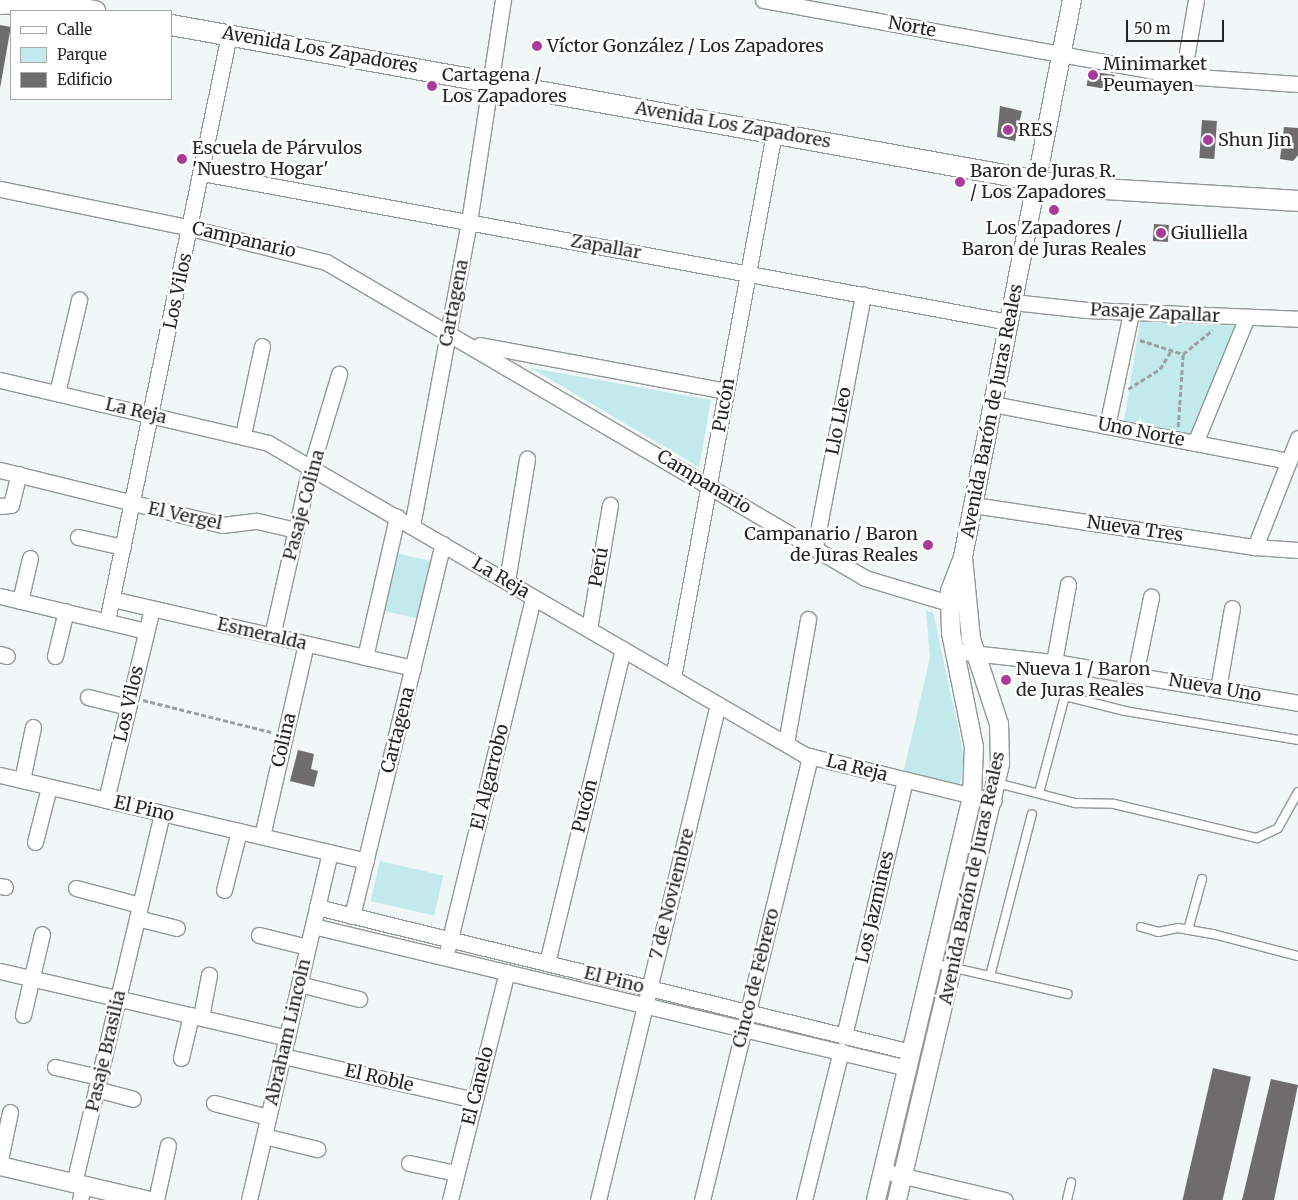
<!DOCTYPE html>
<meta charset="utf-8">
<style>
body{margin:0}
#map{position:relative;width:1298px;height:1200px;overflow:hidden;background:#f1f6f6;font-family:Merriweather,serif}
div>[style]{position:absolute}
.green>*{inset:0;background:#c2e9eb;transform-origin:0 0}
.building>*{inset:0;background:#6f6c6e;transform-origin:0 0}
.path>*{height:2.5px;margin-top:-1.25px;transform-origin:0;background:repeating-linear-gradient(90deg,#9ca0a0 0 5px,transparent 0 7.5px)}
.roads{filter:drop-shadow(1px 0 #929797) drop-shadow(-1px 0 #929797) drop-shadow(0 1px #929797) drop-shadow(0 -1px #929797)}
.service>*{height:8px;margin:-4px;padding:0 4px;transform-origin:4px;border-radius:4px;background:#fff}
.minor>*{height:15px;margin:-7.5px;padding:0 7.5px;transform-origin:7.5px;border-radius:7.5px;background:#fff}
.tertiary>*{height:18px;margin:-9px;padding:0 9px;transform-origin:9px;border-radius:9px;background:#fff}
.secondary>*{height:20px;margin:-10px;padding:0 10px;transform-origin:10px;border-radius:10px;background:#fff}
.dots>*{width:14px;height:14px;translate:-50% -50%;box-sizing:border-box;border:2px solid #fff;border-radius:50%}
span{translate:-50% -50%;white-space:nowrap;text-align:center;line-height:1.15;-webkit-text-stroke:5px #fff;paint-order:stroke}
.street-label{font-size:18px;color:#242626}
.poi-label{font-size:18px;color:#242626}
.left{translate:0 -50%;text-align:left}
.right{translate:-100% -50%;text-align:right}
.legend{position:absolute;left:10px;top:10px;width:162px;height:90px;box-sizing:border-box;background:#fff;border:1px solid #a7a8a8;margin:0;padding:6px 9px;list-style:none;font-size:15px;color:#242626}
.legend li{display:flex;align-items:center;gap:10px;height:25px}
.legend b{width:25px;border:1px solid #a7a8a8}
.scale{position:absolute;left:1126px;top:20px;width:98px;height:22px;box-sizing:border-box;border:2px solid #242626;border-top:0;padding-left:6px;font-size:15px;line-height:18px;white-space:nowrap;color:#242626;-webkit-text-stroke:4px #fff;paint-order:stroke}
</style>
<div id="map">
<div class="green">
<div style="clip-path:polygon(1140px 322px,1237px 326px,1192px 436px,1124px 422px)"></div>
<div style="clip-path:polygon(531px 368px,711px 400px,699px 467px)"></div>
<div style="left:396px;top:553px;width:41px;height:59px;rotate:13deg"></div>
<div style="clip-path:polygon(926px 611px,933px 612px,961px 741px,964px 766px,959px 788px,903px 774px,930px 658px)"></div>
<div style="left:380px;top:861px;width:65px;height:41px;rotate:13deg"></div>
</div>
<div class="building">
<div style="left:0;top:25px;width:11px;height:83px;rotate:10deg"></div>
<div style="left:1089px;top:71px;width:26px;height:15px;rotate:9deg"></div>
<div style="clip-path:polygon(1000px 106px,1022px 111px,1015px 141px,997px 137px)"></div>
<div style="left:1202px;top:120px;width:15px;height:38px;rotate:4deg"></div>
<div style="clip-path:polygon(1284px 127px,1298px 128px,1298px 155px,1293px 161px,1280px 159px)"></div>
<div style="left:1154px;top:224px;width:15px;height:17px;rotate:4deg"></div>
<div style="clip-path:polygon(298px 750px,314px 754px,311px 769px,318px 771px,314px 787px,290px 781px)"></div>
<div style="left:1213px;top:1068px;width:39px;height:136px;rotate:13deg"></div>
<div style="clip-path:polygon(1271px 1079px,1298px 1085px,1274px 1200px,1242px 1200px)"></div>
</div>
<div class="path">
<div style="left:1140px;top:340px;width:45px;rotate:18deg"></div>
<div style="left:1183px;top:354px;width:38px;rotate:-39deg"></div>
<div style="left:1128px;top:389px;width:38px;rotate:-32deg"></div>
<div style="left:1160px;top:369px;width:21px;rotate:-59deg"></div>
<div style="left:1178px;top:427px;width:73px;rotate:-86.1deg"></div>
<div style="left:143px;top:700px;width:132px;rotate:14deg"></div>
</div>
<div class="roads">
<div class="service">
<div style="left:997px;top:783px;width:81px;rotate:14.4deg"></div>
<div style="left:1075px;top:803px;width:39px;rotate:1deg"></div>
<div style="left:1114px;top:804px;width:147px;rotate:13.4deg"></div>
<div style="left:1257px;top:838px;width:23px;rotate:-25deg"></div>
<div style="left:1278px;top:828px;width:41px;rotate:-60.9deg"></div>
<div style="left:1039px;top:793px;width:100px;rotate:-75deg"></div>
<div style="left:1065px;top:696px;width:62px;rotate:14deg"></div>
<div style="left:1125px;top:711px;width:175px;rotate:9.5deg"></div>
<div style="left:1141px;top:927px;width:18px;rotate:16deg"></div>
<div style="left:1158px;top:932px;width:20px;rotate:-11deg"></div>
<div style="left:1178px;top:928px;width:36px;rotate:10deg"></div>
<div style="left:1213px;top:934px;width:88px;rotate:14.5deg"></div>
<div style="left:1188px;top:930px;width:53px;rotate:-74.6deg"></div>
<div style="left:933px;top:963px;width:138px;rotate:13deg"></div>
<div style="left:990px;top:976px;width:167px;rotate:-75.5deg"></div>
<div style="left:1067px;top:1200px;width:18px;rotate:-77deg"></div>
</div>
<div class="minor">
<div style="left:763px;top:0;width:427px;rotate:10.3deg"></div>
<div style="left:1183px;top:76px;width:115px;rotate:4deg"></div>
<div style="left:1183px;top:76px;width:77px;rotate:-80.3deg"></div>
<div style="left:202px;top:173px;width:821px;rotate:10.46deg"></div>
<div style="left:0;top:189px;width:195px;rotate:11.5deg"></div>
<div style="left:191px;top:228px;width:139px;rotate:14.1deg"></div>
<div style="left:326px;top:262px;width:625px;rotate:30.38deg"></div>
<div style="left:865px;top:578px;width:88px;rotate:16.6deg"></div>
<div style="left:1013px;top:302px;width:74px;rotate:6.2deg"></div>
<div style="left:1087px;top:310px;width:211px;rotate:2.4deg"></div>
<div style="left:480px;top:345px;width:250px;rotate:10.6deg"></div>
<div style="left:0;top:380px;width:275px;rotate:13.2deg"></div>
<div style="left:268px;top:443px;width:621px;rotate:30.16deg"></div>
<div style="left:805px;top:755px;width:194px;rotate:13.7deg"></div>
<div style="left:57px;top:393px;width:96px;rotate:-76.7deg"></div>
<div style="left:993px;top:404px;width:301px;rotate:10.9deg"></div>
<div style="left:1107px;top:426px;width:116px;rotate:-78deg"></div>
<div style="left:243px;top:435px;width:91px;rotate:-77.9deg"></div>
<div style="left:1195px;top:443px;width:136px;rotate:-67.6deg"></div>
<div style="left:0;top:470px;width:229px;rotate:13.9deg"></div>
<div style="left:222px;top:525px;width:35px;rotate:-7deg"></div>
<div style="left:257px;top:521px;width:40px;rotate:13deg"></div>
<div style="left:973px;top:505px;width:285px;rotate:8.5deg"></div>
<div style="left:1255px;top:547px;width:43px;rotate:4deg"></div>
<div style="left:0;top:506px;width:11px;rotate:-5deg"></div>
<div style="left:11px;top:505px;width:32px;rotate:-76deg"></div>
<div style="left:412px;top:526px;width:309px;rotate:-79.4deg"></div>
<div style="left:469px;top:222px;width:225px;rotate:-81.3deg"></div>
<div style="left:78px;top:537px;width:46px;rotate:12.5deg"></div>
<div style="left:815px;top:547px;width:257px;rotate:-79.2deg"></div>
<div style="left:1255px;top:547px;width:117px;rotate:-68.5deg"></div>
<div style="left:507px;top:581px;width:124px;rotate:-80.7deg"></div>
<div style="left:0;top:596px;width:150px;rotate:13.5deg"></div>
<div style="left:112px;top:599px;width:309px;rotate:12.9deg"></div>
<div style="left:20px;top:601px;width:44px;rotate:-76.9deg"></div>
<div style="left:107px;top:621px;width:599px;rotate:-78.24deg"></div>
<div style="left:589px;top:629px;width:126px;rotate:-80.4deg"></div>
<div style="left:272px;top:636px;width:159px;rotate:-77.3deg"></div>
<div style="left:307px;top:481px;width:112px;rotate:-73.3deg"></div>
<div style="left:954px;top:651px;width:101px;rotate:6.3deg"></div>
<div style="left:1054px;top:662px;width:247px;rotate:9.5deg"></div>
<div style="left:0;top:654px;width:7px;rotate:16deg"></div>
<div style="left:55px;top:656px;width:46px;rotate:-76.3deg"></div>
<div style="left:365px;top:657px;width:144px;rotate:-77.1deg"></div>
<div style="left:1054px;top:662px;width:79px;rotate:-79.8deg"></div>
<div style="left:1135px;top:675px;width:80px;rotate:-78.4deg"></div>
<div style="left:673px;top:678px;width:554px;rotate:-79.5deg"></div>
<div style="left:1218px;top:689px;width:82px;rotate:-80.2deg"></div>
<div style="left:88px;top:697px;width:41px;rotate:14deg"></div>
<div style="left:786px;top:743px;width:126px;rotate:-79.9deg"></div>
<div style="left:0;top:775px;width:376px;rotate:13.2deg"></div>
<div style="left:22px;top:780px;width:54px;rotate:-78.3deg"></div>
<div style="left:106px;top:800px;width:196px;rotate:-76.5deg"></div>
<div style="left:262px;top:836px;width:197px;rotate:-77.1deg"></div>
<div style="left:35px;top:842px;width:57px;rotate:-75.7deg"></div>
<div style="left:0;top:886px;width:5px;rotate:11deg"></div>
<div style="left:76px;top:888px;width:66px;rotate:14.9deg"></div>
<div style="left:224px;top:890px;width:61px;rotate:-75.7deg"></div>
<div style="left:317px;top:907px;width:611px;rotate:13.72deg"></div>
<div style="left:352px;top:916px;width:383px;rotate:-76.3deg"></div>
<div style="left:137px;top:918px;width:41px;rotate:14deg"></div>
<div style="left:313px;top:926px;width:611px;rotate:13.44deg"></div>
<div style="left:259px;top:935px;width:50px;rotate:13.8deg"></div>
<div style="left:448px;top:947px;width:360px;rotate:-76.3deg"></div>
<div style="left:547px;top:963px;width:323px;rotate:-76.4deg"></div>
<div style="left:0;top:971px;width:295px;rotate:13.1deg"></div>
<div style="left:299px;top:984px;width:62px;rotate:14deg"></div>
<div style="left:23px;top:1015px;width:83px;rotate:-76.8deg"></div>
<div style="left:201px;top:1017px;width:43px;rotate:-79.2deg"></div>
<div style="left:844px;top:1036px;width:264px;rotate:-76.6deg"></div>
<div style="left:283px;top:1056px;width:197px;rotate:12.9deg"></div>
<div style="left:181px;top:1058px;width:44px;rotate:-76.9deg"></div>
<div style="left:55px;top:1067px;width:45px;rotate:12.8deg"></div>
<div style="left:96px;top:1089px;width:38px;rotate:15deg"></div>
<div style="left:214px;top:1103px;width:56px;rotate:14.5deg"></div>
<div style="left:264px;top:1136px;width:55px;rotate:13.8deg"></div>
<div style="left:0;top:1160px;width:49px;rotate:-78.2deg"></div>
<div style="left:409px;top:1163px;width:48px;rotate:12deg"></div>
<div style="left:883px;top:1171px;width:125px;rotate:13.4deg"></div>
<div style="left:74px;top:1183px;width:380px;rotate:-76.6deg"></div>
<div style="left:80px;top:1200px;width:15px;rotate:-79deg"></div>
<div style="left:156px;top:1200px;width:56px;rotate:-77.7deg"></div>
<div style="left:249px;top:1200px;width:357px;rotate:-76.9deg"></div>
<div style="left:450px;top:1200px;width:235px;rotate:-76deg"></div>
<div style="left:598px;top:1200px;width:510px;rotate:-76.4deg"></div>
<div style="left:702px;top:1200px;width:457px;rotate:-76.3deg"></div>
<div style="left:804px;top:1200px;width:154px;rotate:-76.1deg"></div>
</div>
<div class="tertiary">
<div style="left:0;top:1166px;width:150px;rotate:13.1deg"></div>
<div style="left:876px;top:1200px;width:415px;rotate:-76.6deg"></div>
<div style="left:972px;top:796px;width:49px;rotate:-87.7deg"></div>
<div style="left:974px;top:747px;width:116px;rotate:-101.4deg"></div>
<div style="left:951px;top:633px;width:42px;rotate:-91.4deg"></div>
<div style="left:950px;top:591px;width:36px;rotate:-69deg"></div>
<div style="left:963px;top:557px;width:568px;rotate:-78.93deg"></div>
<div style="left:897px;top:1200px;width:448px;rotate:-76.7deg"></div>
<div style="left:1000px;top:764px;width:40px;rotate:-91.4deg"></div>
<div style="left:999px;top:724px;width:89px;rotate:-108.2deg"></div>
<div style="left:971px;top:639px;width:82px;rotate:-95.6deg"></div>
</div>
<div class="secondary">
<div style="left:0;top:4px;width:42px;rotate:-2.7deg"></div>
<div style="left:42px;top:2px;width:54px;rotate:9.6deg"></div>
<div style="left:171px;top:25px;width:914px;rotate:10.2deg"></div>
<div style="left:1071px;top:187px;width:227px;rotate:3.5deg"></div>
</div>
</div>
<div class="dots">
<div style="left:537px;top:46px;background:#aa3a97"></div>
<div style="left:1093px;top:75px;background:#aa3a97"></div>
<div style="left:432px;top:86px;background:#aa3a97"></div>
<div style="left:1008px;top:130px;background:#aa3a97"></div>
<div style="left:1208px;top:140px;background:#aa3a97"></div>
<div style="left:182px;top:159px;background:#aa3a97"></div>
<div style="left:960px;top:182px;background:#aa3a97"></div>
<div style="left:1054px;top:210px;background:#aa3a97"></div>
<div style="left:1161px;top:233px;background:#aa3a97"></div>
<div style="left:928px;top:545px;background:#aa3a97"></div>
<div style="left:1006px;top:680px;background:#aa3a97"></div>
</div>
<div class="street-label">
<span style="left:912px;top:27px;rotate:10deg">Norte</span>
<span style="left:320px;top:50px;rotate:10deg">Avenida Los Zapadores</span>
<span style="left:733px;top:125px;rotate:10deg">Avenida Los Zapadores</span>
<span style="left:244px;top:240px;rotate:13deg">Campanario</span>
<span style="left:606px;top:247px;rotate:10deg">Zapallar</span>
<span style="left:178px;top:291px;rotate:-78deg">Los Vilos</span>
<span style="left:454px;top:303px;rotate:-79deg">Cartagena</span>
<span style="left:1155px;top:313px;rotate:3deg">Pasaje Zapallar</span>
<span style="left:724px;top:405px;rotate:-80deg">Pucón</span>
<span style="left:136px;top:411px;rotate:13deg">La Reja</span>
<span style="left:992px;top:411px;rotate:-79deg">Avenida Barón de Juras Reales</span>
<span style="left:839px;top:421px;rotate:-79deg">Llo Lleo</span>
<span style="left:1141px;top:432px;rotate:11deg">Uno Norte</span>
<span style="left:704px;top:482px;rotate:31deg">Campanario</span>
<span style="left:304px;top:505px;rotate:-75deg">Pasaje Colina</span>
<span style="left:185px;top:516px;rotate:12deg">El Vergel</span>
<span style="left:1135px;top:529px;rotate:8deg">Nueva Tres</span>
<span style="left:599px;top:567px;rotate:-80deg">Perú</span>
<span style="left:501px;top:578px;rotate:30deg">La Reja</span>
<span style="left:262px;top:634px;rotate:13deg">Esmeralda</span>
<span style="left:1215px;top:688px;rotate:10deg">Nueva Uno</span>
<span style="left:129px;top:704px;rotate:-77deg">Los Vilos</span>
<span style="left:398px;top:730px;rotate:-76deg">Cartagena</span>
<span style="left:284px;top:740px;rotate:-77deg">Colina</span>
<span style="left:857px;top:768px;rotate:14deg">La Reja</span>
<span style="left:490px;top:777px;rotate:-76deg">El Algarrobo</span>
<span style="left:585px;top:806px;rotate:-76deg">Pucón</span>
<span style="left:144px;top:809px;rotate:13deg">El Pino</span>
<span style="left:972px;top:878px;rotate:-78deg">Avenida Barón de Juras Reales</span>
<span style="left:672px;top:894px;rotate:-76deg">7 de Noviembre</span>
<span style="left:875px;top:907px;rotate:-77deg">Los Jazmines</span>
<span style="left:756px;top:978px;rotate:-76deg">Cinco de Febrero</span>
<span style="left:614px;top:980px;rotate:14deg">El Pino</span>
<span style="left:288px;top:1032px;rotate:-77deg">Abraham Lincoln</span>
<span style="left:106px;top:1051px;rotate:-77deg">Pasaje Brasilia</span>
<span style="left:379px;top:1078px;rotate:13deg">El Roble</span>
<span style="left:478px;top:1086px;rotate:-76deg">El Canelo</span>
</div>
<div class="poi-label">
<span class="left" style="left:547px;top:46px">Víctor González / Los Zapadores</span>
<span class="left" style="left:1103px;top:75px">Minimarket<br>Peumayen</span>
<span class="left" style="left:442px;top:86px">Cartagena /<br>Los Zapadores</span>
<span class="left" style="left:1018px;top:130px">RES</span>
<span class="left" style="left:1218px;top:140px">Shun Jin</span>
<span class="left" style="left:192px;top:159px">Escuela de Párvulos<br>'Nuestro Hogar'</span>
<span class="left" style="left:970px;top:182px">Baron de Juras R.<br>/ Los Zapadores</span>
<span style="left:1054px;top:239px">Los Zapadores /<br>Baron de Juras Reales</span>
<span class="left" style="left:1171px;top:233px">Giulliella</span>
<span class="right" style="left:918px;top:545px">Campanario / Baron<br>de Juras Reales</span>
<span class="left" style="left:1016px;top:680px">Nueva 1 / Baron<br>de Juras Reales</span>
</div>
<ul class="legend">
<li><b style="height:6px;background:#fff"></b>Calle</li>
<li><b style="height:14px;background:#c2e9eb"></b>Parque</li>
<li><b style="height:14px;background:#6f6c6e"></b>Edificio</li>
</ul>
<div class="scale">50 m</div>
</div>
